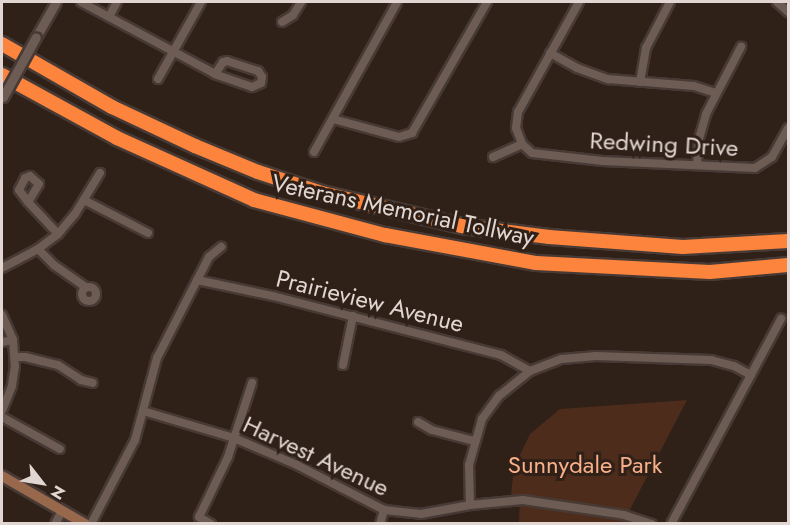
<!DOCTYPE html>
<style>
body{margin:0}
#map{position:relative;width:790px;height:525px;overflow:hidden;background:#2f2018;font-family:Jost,sans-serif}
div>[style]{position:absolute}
.green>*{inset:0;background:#4d2c1b}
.roads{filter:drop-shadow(2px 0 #473a35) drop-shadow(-2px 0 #473a35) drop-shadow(0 2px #473a35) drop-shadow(0 -2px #473a35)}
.minor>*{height:8px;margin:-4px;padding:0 4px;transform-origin:4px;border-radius:4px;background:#6d5c53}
.minor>.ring{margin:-4px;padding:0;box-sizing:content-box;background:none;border:8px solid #6d5c53;border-radius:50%}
.tertiary>*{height:9px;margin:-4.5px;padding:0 4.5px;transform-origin:4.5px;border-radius:4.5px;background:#6d5c53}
.secondary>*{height:10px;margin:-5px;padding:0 5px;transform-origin:5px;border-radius:5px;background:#98684c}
.motorway>*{height:14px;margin:-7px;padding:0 7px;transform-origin:7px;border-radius:7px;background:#fc843d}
.bridges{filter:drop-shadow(2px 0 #473a35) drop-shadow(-2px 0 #473a35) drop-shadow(0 2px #473a35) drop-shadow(0 -2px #473a35)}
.tertiary-bridge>*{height:9px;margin:-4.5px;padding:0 4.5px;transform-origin:4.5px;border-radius:4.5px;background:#6d5c53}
span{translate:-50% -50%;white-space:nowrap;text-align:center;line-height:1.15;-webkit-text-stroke:6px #2f2018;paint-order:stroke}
.street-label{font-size:24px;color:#e1d6d1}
.park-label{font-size:24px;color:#f8af8a}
.frame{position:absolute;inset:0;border:3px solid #e1d6d1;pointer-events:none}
.north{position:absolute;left:12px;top:453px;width:60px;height:60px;-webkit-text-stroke:4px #2f2018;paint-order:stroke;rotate:121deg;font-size:16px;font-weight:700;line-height:24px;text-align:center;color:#e1d6d1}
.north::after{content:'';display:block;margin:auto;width:21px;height:27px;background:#e1d6d1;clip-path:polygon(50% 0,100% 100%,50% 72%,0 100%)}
</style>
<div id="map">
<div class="green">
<div style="clip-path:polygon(687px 400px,623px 523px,519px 523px,520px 496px,511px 495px,514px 467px,530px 434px,560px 409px)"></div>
</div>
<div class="roads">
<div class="minor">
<div style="left:81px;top:2px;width:152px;rotate:28.2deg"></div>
<div style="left:579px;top:2px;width:126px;rotate:119deg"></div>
<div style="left:518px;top:112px;width:16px;rotate:97deg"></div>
<div style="left:516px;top:128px;width:17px;rotate:69deg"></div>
<div style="left:522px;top:144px;width:13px;rotate:42deg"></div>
<div style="left:532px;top:153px;width:71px;rotate:6.4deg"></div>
<div style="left:603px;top:161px;width:152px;rotate:2.6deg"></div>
<div style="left:755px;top:168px;width:20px;rotate:-33deg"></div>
<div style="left:772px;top:157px;width:33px;rotate:-61deg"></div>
<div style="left:777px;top:2px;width:15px;rotate:42deg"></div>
<div style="left:109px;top:17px;width:17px;rotate:-62deg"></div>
<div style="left:282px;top:22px;width:13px;rotate:-32deg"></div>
<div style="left:293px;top:15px;width:15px;rotate:-58deg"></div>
<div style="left:550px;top:53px;width:31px;rotate:29deg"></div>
<div style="left:577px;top:68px;width:33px;rotate:20deg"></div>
<div style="left:608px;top:79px;width:86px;rotate:4.7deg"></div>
<div style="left:694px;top:86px;width:22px;rotate:18deg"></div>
<div style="left:227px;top:61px;width:33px;rotate:18deg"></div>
<div style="left:258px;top:71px;width:7px;rotate:56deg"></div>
<div style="left:262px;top:77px;width:6px;rotate:99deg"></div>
<div style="left:261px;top:83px;width:10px;rotate:156deg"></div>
<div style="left:252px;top:87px;width:39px;rotate:-161deg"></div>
<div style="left:215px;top:74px;width:14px;rotate:-56deg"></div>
<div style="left:223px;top:62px;width:4px;rotate:-14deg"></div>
<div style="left:158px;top:79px;width:88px;rotate:-60.8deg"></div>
<div style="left:640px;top:82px;width:35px;rotate:-80deg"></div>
<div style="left:646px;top:48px;width:52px;rotate:-62.4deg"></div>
<div style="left:333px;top:119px;width:68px;rotate:15.3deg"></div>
<div style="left:399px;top:137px;width:14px;rotate:-17deg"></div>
<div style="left:412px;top:133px;width:151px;rotate:-60.2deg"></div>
<div style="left:314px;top:152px;width:171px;rotate:-61deg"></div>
<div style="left:493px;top:157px;width:32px;rotate:-24deg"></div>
<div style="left:697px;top:165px;width:26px;rotate:-86deg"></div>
<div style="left:699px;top:139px;width:26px;rotate:-74deg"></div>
<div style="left:706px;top:114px;width:76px;rotate:-62.4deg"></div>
<div style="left:84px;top:200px;width:72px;rotate:27.3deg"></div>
<div style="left:28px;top:202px;width:15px;rotate:-127deg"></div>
<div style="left:19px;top:190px;width:13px;rotate:-63deg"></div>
<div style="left:25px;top:178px;width:5px;rotate:-22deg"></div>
<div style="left:30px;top:176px;width:12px;rotate:42deg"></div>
<div style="left:39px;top:184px;width:21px;rotate:121deg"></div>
<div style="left:28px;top:202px;width:44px;rotate:46.8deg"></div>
<div style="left:38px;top:249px;width:23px;rotate:45deg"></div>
<div style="left:54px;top:265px;width:39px;rotate:35deg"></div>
<div style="left:2px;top:268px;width:41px;rotate:-27.8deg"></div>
<div style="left:38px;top:249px;width:25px;rotate:-37deg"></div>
<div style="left:58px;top:234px;width:26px;rotate:-50deg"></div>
<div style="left:75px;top:214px;width:48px;rotate:-58.6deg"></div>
<div style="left:197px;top:280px;width:78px;rotate:11.9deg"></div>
<div style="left:273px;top:296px;width:236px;rotate:14.5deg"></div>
<div style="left:501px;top:355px;width:33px;rotate:29deg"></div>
<div class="ring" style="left:82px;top:287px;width:6px;height:6px"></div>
<div style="left:2px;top:315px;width:27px;rotate:66deg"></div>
<div style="left:13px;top:340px;width:26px;rotate:86deg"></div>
<div style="left:15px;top:366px;width:20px;rotate:99deg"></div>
<div style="left:12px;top:386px;width:27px;rotate:112deg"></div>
<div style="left:2px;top:342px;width:11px;rotate:-10deg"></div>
<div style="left:15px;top:357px;width:10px"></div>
<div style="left:25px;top:357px;width:34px;rotate:14deg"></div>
<div style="left:58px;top:365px;width:27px;rotate:33deg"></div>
<div style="left:81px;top:380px;width:12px;rotate:14deg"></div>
<div style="left:343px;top:365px;width:50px;rotate:-78.5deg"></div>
<div style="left:143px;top:411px;width:95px;rotate:16.5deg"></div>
<div style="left:234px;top:438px;width:69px;rotate:23.2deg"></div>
<div style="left:297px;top:465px;width:98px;rotate:27.3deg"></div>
<div style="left:384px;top:510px;width:37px;rotate:6deg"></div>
<div style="left:421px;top:514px;width:50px;rotate:-10.4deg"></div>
<div style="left:470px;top:505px;width:53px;rotate:-5.4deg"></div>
<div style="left:523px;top:500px;width:102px;rotate:8.4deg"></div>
<div style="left:624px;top:515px;width:29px;rotate:18deg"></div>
<div style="left:2px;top:417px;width:66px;rotate:28.9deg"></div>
<div style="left:418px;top:422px;width:16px;rotate:30deg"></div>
<div style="left:432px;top:430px;width:43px;rotate:14.7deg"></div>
<div style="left:470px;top:505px;width:40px;rotate:-91.4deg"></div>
<div style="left:469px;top:465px;width:48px;rotate:-74.2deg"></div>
<div style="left:482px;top:419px;width:29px;rotate:-54deg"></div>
<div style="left:499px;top:396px;width:40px;rotate:-39deg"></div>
<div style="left:530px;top:371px;width:34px;rotate:-21deg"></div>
<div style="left:562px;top:359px;width:34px;rotate:-5deg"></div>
<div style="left:596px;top:356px;width:115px;rotate:2deg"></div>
<div style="left:711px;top:360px;width:24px;rotate:15deg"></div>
<div style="left:734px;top:366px;width:19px;rotate:28deg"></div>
<div style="left:55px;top:524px;width:15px;rotate:-62deg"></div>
<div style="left:91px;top:524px;width:95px;rotate:-62.4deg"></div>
<div style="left:135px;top:440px;width:85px;rotate:-75deg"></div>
<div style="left:157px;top:358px;width:114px;rotate:-62.8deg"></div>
<div style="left:209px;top:257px;width:16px;rotate:-40deg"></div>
<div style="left:211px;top:524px;width:14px;rotate:-150deg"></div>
<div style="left:199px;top:517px;width:67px;rotate:-64.2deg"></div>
<div style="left:228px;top:457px;width:78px;rotate:-72deg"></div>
<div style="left:380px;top:524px;width:15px;rotate:-74deg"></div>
<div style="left:671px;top:524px;width:233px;rotate:-61.8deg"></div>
</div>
<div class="tertiary">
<div style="left:36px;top:37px;width:40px;rotate:-60.3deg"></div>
</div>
<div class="secondary">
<div style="left:2px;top:476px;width:96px;rotate:30deg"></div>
</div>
<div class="motorway">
<div style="left:2px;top:44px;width:127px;rotate:29.8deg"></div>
<div style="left:112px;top:107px;width:92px;rotate:25.2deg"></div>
<div style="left:195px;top:146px;width:68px;rotate:22.4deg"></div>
<div style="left:258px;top:172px;width:67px;rotate:18.2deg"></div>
<div style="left:322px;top:193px;width:144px;rotate:13.3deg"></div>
<div style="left:462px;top:226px;width:88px;rotate:7.2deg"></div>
<div style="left:549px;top:237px;width:134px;rotate:4.3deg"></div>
<div style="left:683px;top:247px;width:105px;rotate:-3.3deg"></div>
<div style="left:2px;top:75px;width:131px;rotate:28.7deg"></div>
<div style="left:117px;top:138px;width:150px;rotate:24.3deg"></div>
<div style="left:254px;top:200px;width:136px;rotate:15deg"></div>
<div style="left:385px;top:235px;width:154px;rotate:10.5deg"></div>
<div style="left:536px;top:263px;width:174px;rotate:3deg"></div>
<div style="left:710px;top:272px;width:78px;rotate:-5.1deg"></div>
</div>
</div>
<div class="bridges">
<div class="tertiary-bridge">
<div style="left:3px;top:97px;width:68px;rotate:-61.2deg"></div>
</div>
</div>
<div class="street-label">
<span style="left:664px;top:144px;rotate:3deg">Redwing Drive</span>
<span style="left:403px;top:210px;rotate:12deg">Veterans Memorial Tollway</span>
<span style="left:370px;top:301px;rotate:14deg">Prairieview Avenue</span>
<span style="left:316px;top:456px;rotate:25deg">Harvest Avenue</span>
</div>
<div class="park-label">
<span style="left:585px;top:465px">Sunnydale Park</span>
</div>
<div class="frame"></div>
<div class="north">N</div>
</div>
